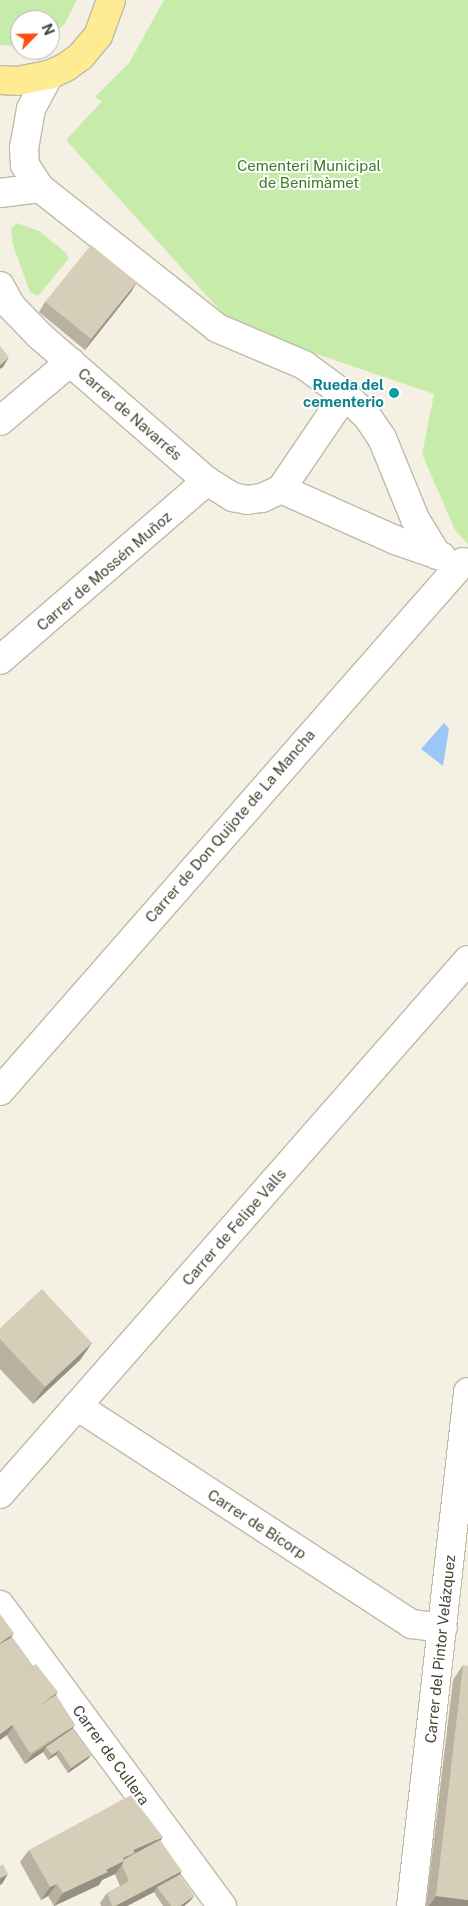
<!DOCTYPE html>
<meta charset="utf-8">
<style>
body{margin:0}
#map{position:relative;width:468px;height:1906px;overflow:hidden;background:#f4f1e4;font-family:"Public Sans",sans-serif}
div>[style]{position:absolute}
.green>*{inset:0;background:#c7eca9}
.water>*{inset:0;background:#9bc7f6}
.roads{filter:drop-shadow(1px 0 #c0baa6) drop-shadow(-1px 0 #c0baa6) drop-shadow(0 1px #c0baa6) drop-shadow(0 -1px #c0baa6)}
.minor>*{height:28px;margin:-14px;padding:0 14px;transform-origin:14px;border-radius:14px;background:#fff}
.major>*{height:28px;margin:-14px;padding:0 14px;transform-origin:14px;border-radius:14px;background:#ffeb92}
.wall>*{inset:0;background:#b8b19f}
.shaded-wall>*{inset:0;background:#969082}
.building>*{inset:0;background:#d6ceb9;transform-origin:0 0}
.dots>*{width:14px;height:14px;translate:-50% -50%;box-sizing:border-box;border:2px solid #fff;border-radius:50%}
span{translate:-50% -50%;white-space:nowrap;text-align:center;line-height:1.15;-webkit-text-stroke:4px #fff;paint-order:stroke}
.park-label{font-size:15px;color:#3b7d22}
.culture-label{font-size:15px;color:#0d838f;font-weight:700}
.right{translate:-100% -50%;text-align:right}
.street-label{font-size:15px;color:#464134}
.north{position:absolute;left:10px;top:10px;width:50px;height:50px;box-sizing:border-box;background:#fff;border:1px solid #b5b3ae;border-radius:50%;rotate:67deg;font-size:14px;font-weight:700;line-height:20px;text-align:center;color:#464134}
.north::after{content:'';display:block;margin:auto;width:18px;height:22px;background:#ff4d10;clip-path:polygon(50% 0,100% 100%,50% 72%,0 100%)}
</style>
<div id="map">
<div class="green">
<div style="clip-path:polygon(0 0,77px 0,64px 25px,50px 36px,50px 20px,20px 20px,20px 46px,14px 46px,0 45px)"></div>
<div style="clip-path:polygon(164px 0,468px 0,468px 544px,455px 530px,422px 454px,434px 394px,234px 326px,66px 140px,102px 101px,95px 97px,129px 63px)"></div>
<div style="clip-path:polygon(17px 223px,39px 231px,65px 252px,69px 258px,38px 296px,30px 292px,13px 245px,11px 229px)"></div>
</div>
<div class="water">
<div style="clip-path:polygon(444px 723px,449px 729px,443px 766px,421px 749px)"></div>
</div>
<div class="roads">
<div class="minor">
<div style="left:49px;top:75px;width:38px;rotate:118deg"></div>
<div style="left:31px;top:109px;width:39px;rotate:100deg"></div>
<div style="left:24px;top:147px;width:18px;rotate:87deg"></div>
<div style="left:25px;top:165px;width:27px;rotate:57deg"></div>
<div style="left:40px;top:188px;width:226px;rotate:38.3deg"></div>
<div style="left:217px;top:328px;width:95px;rotate:23deg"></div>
<div style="left:304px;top:365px;width:51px;rotate:36.2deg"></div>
<div style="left:345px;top:395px;width:30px;rotate:44deg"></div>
<div style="left:367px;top:416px;width:27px;rotate:56deg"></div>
<div style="left:382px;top:438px;width:87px;rotate:67.8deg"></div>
<div style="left:415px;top:519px;width:42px;rotate:58.6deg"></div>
<div style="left:0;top:193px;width:40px;rotate:-7.1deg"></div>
<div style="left:0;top:286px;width:23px;rotate:61deg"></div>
<div style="left:11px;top:306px;width:42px;rotate:46deg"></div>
<div style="left:40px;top:336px;width:221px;rotate:41deg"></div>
<div style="left:207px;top:481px;width:31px;rotate:32deg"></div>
<div style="left:233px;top:497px;width:14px;rotate:12deg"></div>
<div style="left:247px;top:500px;width:15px;rotate:-8deg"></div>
<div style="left:262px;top:498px;width:21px;rotate:-25deg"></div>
<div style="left:281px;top:489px;width:114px;rotate:-55.8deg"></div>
<div style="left:0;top:421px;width:92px;rotate:-40.1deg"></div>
<div style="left:281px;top:489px;width:125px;rotate:24.1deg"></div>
<div style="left:395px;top:540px;width:49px;rotate:19.2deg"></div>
<div style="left:0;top:660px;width:274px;rotate:-40.9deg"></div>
<div style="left:0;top:1091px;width:703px;rotate:-48.81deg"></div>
<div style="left:77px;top:1406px;width:399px;rotate:33.1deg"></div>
<div style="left:411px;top:1624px;width:32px;rotate:7deg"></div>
<div style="left:0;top:1494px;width:710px;rotate:-48.77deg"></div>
<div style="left:0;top:1605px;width:374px;rotate:53.6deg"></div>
<div style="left:411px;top:1906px;width:517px;rotate:-83.67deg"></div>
</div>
<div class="major">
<div style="left:0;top:80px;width:17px;rotate:3deg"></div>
<div style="left:17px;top:81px;width:33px;rotate:-11deg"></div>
<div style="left:49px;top:75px;width:19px;rotate:-25deg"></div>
<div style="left:66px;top:67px;width:19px;rotate:-36deg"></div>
<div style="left:81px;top:56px;width:26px;rotate:-50deg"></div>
<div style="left:98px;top:36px;width:38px;rotate:-70deg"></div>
</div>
</div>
<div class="wall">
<div style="clip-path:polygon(137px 282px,131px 292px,85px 350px,39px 312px,45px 302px)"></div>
<div style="clip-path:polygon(0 1328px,92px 1343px,80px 1360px,33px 1404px,0 1369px)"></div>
<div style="clip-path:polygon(12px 1637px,33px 1666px,56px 1695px,75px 1725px,72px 1729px,88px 1759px,68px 1773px,56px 1755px,48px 1760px,43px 1752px,25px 1764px,7px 1736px)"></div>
<div style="clip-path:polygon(463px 1665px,468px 1906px,426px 1906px,453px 1680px)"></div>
<div style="clip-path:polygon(160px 1840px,179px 1875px,194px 1896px,190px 1901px,184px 1906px,163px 1906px,154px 1892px,127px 1906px,101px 1906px,100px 1903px,107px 1893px,120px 1886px,115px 1874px,102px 1880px,99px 1885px,54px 1906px,48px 1896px,41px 1900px,20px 1862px,29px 1850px)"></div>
</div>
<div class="shaded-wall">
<div style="clip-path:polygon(137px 282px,131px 292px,85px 350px,91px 340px)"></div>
<div style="clip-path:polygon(9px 357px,3px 367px,0 369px,0 365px)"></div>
<div style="clip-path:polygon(92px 1343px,80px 1360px,33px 1404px,45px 1387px)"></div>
<div style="clip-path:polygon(14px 1633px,5px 1646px,0 1650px,0 1643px)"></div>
<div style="clip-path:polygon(58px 1692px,49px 1705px,13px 1726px,7px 1735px,0 1740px,0 1734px)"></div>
<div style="clip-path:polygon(75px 1725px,68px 1734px,46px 1747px,43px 1752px,25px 1764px,32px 1755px)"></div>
<div style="clip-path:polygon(59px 1750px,56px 1755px,48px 1760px,52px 1755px)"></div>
<div style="clip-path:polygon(92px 1754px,88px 1759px,68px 1773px,71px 1768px)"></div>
<div style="clip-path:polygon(163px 1837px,154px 1849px,122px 1865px,115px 1874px,102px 1880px,99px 1885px,54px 1906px,63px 1893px,106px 1870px,133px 1850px)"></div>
<div style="clip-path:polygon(182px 1871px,176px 1880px,157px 1887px,154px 1892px,127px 1906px,115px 1906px)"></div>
<div style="clip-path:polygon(8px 1874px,2px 1884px,0 1885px,0 1878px)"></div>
<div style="clip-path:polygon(57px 1884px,48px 1896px,41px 1900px,50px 1887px)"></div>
<div style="clip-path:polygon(194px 1896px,190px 1901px,184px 1906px,180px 1906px)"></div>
<div style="clip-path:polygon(436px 1896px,468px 1900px,468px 1906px,429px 1906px)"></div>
</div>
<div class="building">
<div style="left:91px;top:245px;width:59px;height:73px;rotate:39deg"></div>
<div style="clip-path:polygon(0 346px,9px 357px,0 365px)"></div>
<div style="clip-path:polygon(42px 1289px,92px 1343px,45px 1387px,0 1339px,0 1328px)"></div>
<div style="clip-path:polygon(0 1614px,14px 1633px,0 1643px)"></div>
<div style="clip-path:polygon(12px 1637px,33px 1666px,10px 1683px,0 1667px,0 1644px)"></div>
<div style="clip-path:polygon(36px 1664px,58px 1692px,0 1734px,0 1667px,10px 1683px)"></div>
<div style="clip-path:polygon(463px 1665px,468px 1666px,468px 1900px,436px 1896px)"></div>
<div style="left:56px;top:1695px;width:36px;height:53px;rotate:58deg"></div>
<div style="clip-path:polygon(72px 1729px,92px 1754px,71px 1768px,59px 1750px,52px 1755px,46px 1747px)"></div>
<div style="clip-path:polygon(131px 1795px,163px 1837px,133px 1850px,135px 1853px,123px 1858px,124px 1861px,106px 1870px,108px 1872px,63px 1893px,57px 1884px,50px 1887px,29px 1850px)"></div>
<div style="clip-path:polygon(160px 1840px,182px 1871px,115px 1906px,112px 1906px,107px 1893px,129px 1881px,122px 1865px,124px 1861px,123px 1860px)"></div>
<div style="clip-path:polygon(3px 1864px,8px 1874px,0 1878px,0 1866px)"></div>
<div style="clip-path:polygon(179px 1875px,194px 1896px,180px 1906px,171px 1906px,157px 1887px)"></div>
</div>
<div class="dots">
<div style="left:394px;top:393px;background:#0f9aa8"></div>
</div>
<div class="park-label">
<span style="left:309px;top:174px">Cementeri Municipal<br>de Benimàmet</span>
</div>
<div class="culture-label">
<span class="right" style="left:384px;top:393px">Rueda del<br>cementerio</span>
</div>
<div class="street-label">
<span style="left:130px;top:414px;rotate:41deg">Carrer de Navarrés</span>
<span style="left:104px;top:571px;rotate:-41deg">Carrer de Mossén Muñoz</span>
<span style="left:230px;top:826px;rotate:-49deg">Carrer de Don Quijote de La Mancha</span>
<span style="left:234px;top:1227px;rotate:-49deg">Carrer de Felipe Valls</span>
<span style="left:257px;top:1524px;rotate:33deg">Carrer de Bicorp</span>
<span style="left:440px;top:1649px;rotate:-84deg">Carrer del Pintor Velázquez</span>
<span style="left:111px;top:1755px;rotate:54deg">Carrer de Cullera</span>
</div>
<div class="north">N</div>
</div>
